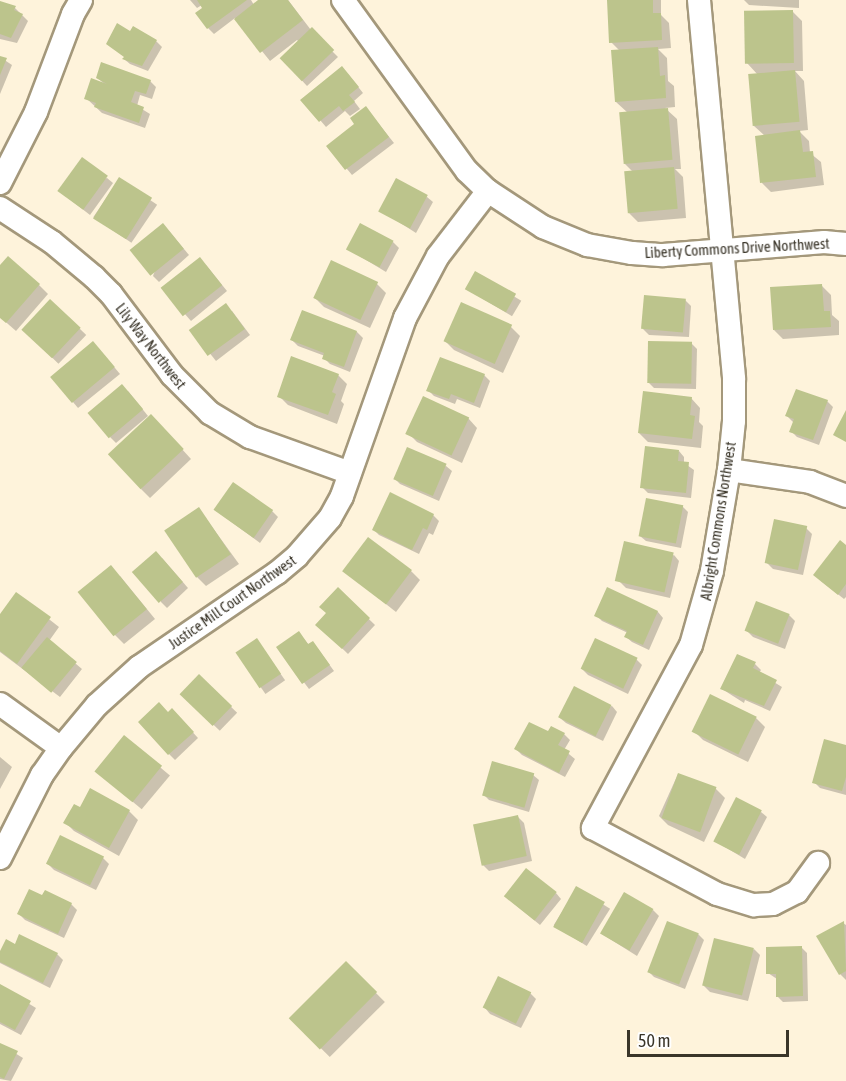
<!DOCTYPE html>
<style>
body{margin:0}
#map{position:relative;width:846px;height:1081px;overflow:hidden;background:#fef3db;font-family:"Asap Condensed",sans-serif}
div>[style]{position:absolute}
.shadow>*{inset:0;background:#0003;transform-origin:0 0}
.building>*{inset:0;background:#bcc48c;transform-origin:0 0}
.roads{filter:drop-shadow(2px 0 #a4987b) drop-shadow(-2px 0 #a4987b) drop-shadow(0 2px #a4987b) drop-shadow(0 -2px #a4987b)}
.minor>*{height:22px;margin:-11px;padding:0 11px;transform-origin:11px;border-radius:11px;background:#fff}
span{translate:-50% -50%;white-space:nowrap;text-align:center;line-height:1.15;-webkit-text-stroke:5px #fff;paint-order:stroke}
.street-label{font-size:15px;color:#3a3529}
.scale{position:absolute;left:627px;top:1030px;width:162px;height:27px;box-sizing:border-box;border:3px solid #3a3529;border-top:0;padding-left:8px;font-size:18px;line-height:21px;white-space:nowrap;color:#3a3529;-webkit-text-stroke:4px #fff;paint-order:stroke}
</style>
<div id="map">
<div class="shadow">
<div style="clip-path:polygon(190px 0,251px 0,254px 5px,261px 0,288px 0,311px 30px,338px 57px,307px 86px,281px 58px,299px 42px,297px 40px,270px 61px,235px 18px,214px 34px,208px 28px,204px 8px,202px 5px,197px 8px)"></div>
<div style="clip-path:polygon(608px 0,661px 0,661px 15px,669px 23px,671px 48px,658px 49px,667px 58px,668px 81px,674px 86px,675px 107px,665px 108px,677px 119px,681px 169px,675px 169px,683px 177px,686px 218px,638px 222px,629px 213px,633px 172px,625px 164px,628px 113px,616px 102px,620px 51px,611px 42px)"></div>
<div style="clip-path:polygon(744px 0,799px 0,799px 8px,749px 5px)"></div>
<div style="clip-path:polygon(0 2px,15px 8px,28px 21px,17px 43px,0 39px)"></div>
<div style="clip-path:polygon(793px 12px,802px 21px,803px 71px,795px 71px,804px 81px,808px 130px,799px 131px,809px 141px,810px 153px,821px 162px,824px 185px,771px 192px,762px 183px,756px 138px,765px 136px,754px 126px,758px 75px,747px 63px)"></div>
<div style="clip-path:polygon(131px 33px,156px 41px,162px 47px,148px 71px,130px 64px,124px 59px)"></div>
<div style="clip-path:polygon(0 57px,12px 65px,0 94px)"></div>
<div style="clip-path:polygon(348px 74px,363px 93px,354px 101px,360px 109px,350px 116px,345px 111px,326px 127px,303px 100px)"></div>
<div style="clip-path:polygon(97px 77px,150px 81px,156px 87px,152px 99px,140px 95px,137px 106px,150px 114px,145px 128px,102px 113px,86px 98px,105px 85px)"></div>
<div style="clip-path:polygon(366px 108px,394px 143px,352px 175px,328px 146px,356px 124px)"></div>
<div style="clip-path:polygon(107px 178px,113px 183px,90px 215px,59px 191px)"></div>
<div style="left:119px;top:179px;width:46px;height:46px;rotate:34deg"></div>
<div style="clip-path:polygon(427px 197px,433px 202px,416px 233px,380px 210px)"></div>
<div style="clip-path:polygon(169px 231px,189px 255px,159px 282px,153px 276px)"></div>
<div style="clip-path:polygon(393px 242px,399px 248px,386px 272px,348px 249px)"></div>
<div style="clip-path:polygon(206px 265px,227px 291px,191px 321px,163px 289px)"></div>
<div style="clip-path:polygon(0 268px,39px 285px,48px 294px,16px 331px,0 317px)"></div>
<div style="left:475px;top:273px;width:54px;height:18px;rotate:31deg"></div>
<div style="clip-path:polygon(377px 284px,386px 293px,370px 328px,324px 307px,315px 298px)"></div>
<div style="clip-path:polygon(822px 286px,831px 295px,832px 315px,839px 321px,839px 335px,783px 339px,774px 330px)"></div>
<div style="clip-path:polygon(685px 300px,691px 306px,689px 337px,649px 335px,643px 329px)"></div>
<div style="left:51px;top:301px;width:49px;height:40px;rotate:44deg"></div>
<div style="clip-path:polygon(232px 311px,250px 335px,216px 361px,192px 331px)"></div>
<div style="clip-path:polygon(302px 312px,357px 332px,363px 338px,350px 372px,330px 364px,324px 358px,325px 356px,298px 346px,292px 340px)"></div>
<div style="clip-path:polygon(511px 327px,520px 336px,503px 373px,454px 350px,445px 341px)"></div>
<div style="clip-path:polygon(691px 343px,697px 349px,696px 389px,654px 388px,648px 382px)"></div>
<div style="clip-path:polygon(99px 349px,120px 374px,78px 408px,52px 377px)"></div>
<div style="clip-path:polygon(338px 375px,347px 384px,341px 401px,344px 404px,337px 424px,288px 405px,279px 396px)"></div>
<div style="clip-path:polygon(484px 375px,490px 381px,480px 408px,457px 399px,455px 404px,434px 396px,428px 390px)"></div>
<div style="clip-path:polygon(128px 391px,148px 416px,116px 443px,110px 437px)"></div>
<div style="clip-path:polygon(691px 398px,700px 408px,699px 422px,703px 426px,701px 448px,648px 442px,639px 433px)"></div>
<div style="clip-path:polygon(827px 401px,833px 407px,819px 445px,797px 437px,791px 431px,794px 423px,787px 416px)"></div>
<div style="clip-path:polygon(468px 418px,477px 428px,462px 463px,417px 442px,408px 433px)"></div>
<div style="clip-path:polygon(160px 425px,191px 459px,150px 498px,141px 489px)"></div>
<div style="clip-path:polygon(679px 451px,684px 457px,684px 463px,694px 470px,691px 498px,648px 493px,642px 487px)"></div>
<div style="clip-path:polygon(446px 466px,452px 471px,439px 501px,400px 484px,394px 478px)"></div>
<div style="clip-path:polygon(682px 506px,688px 512px,681px 548px,646px 541px,640px 536px)"></div>
<div style="clip-path:polygon(199px 509px,239px 564px,206px 586px,197px 577px)"></div>
<div style="clip-path:polygon(215px 510px,272px 511px,278px 517px,260px 543px)"></div>
<div style="clip-path:polygon(433px 515px,439px 521px,433px 535px,429px 533px,419px 554px,379px 535px,374px 530px)"></div>
<div style="clip-path:polygon(806px 528px,812px 534px,803px 575px,773px 569px,767px 563px)"></div>
<div style="clip-path:polygon(846px 547px,846px 597px,844px 599px,821px 581px)"></div>
<div style="clip-path:polygon(674px 555px,679px 561px,670px 598px,626px 588px,620px 582px)"></div>
<div style="clip-path:polygon(162px 558px,188px 588px,167px 608px,161px 602px)"></div>
<div style="clip-path:polygon(344px 571px,411px 571px,420px 580px,396px 612px)"></div>
<div style="clip-path:polygon(120px 576px,155px 619px,124px 644px,115px 635px)"></div>
<div style="clip-path:polygon(338px 589px,375px 625px,348px 654px,323px 630px)"></div>
<div style="clip-path:polygon(608px 589px,658px 612px,663px 618px,649px 650px,632px 642px,626px 637px,628px 633px,602px 621px,596px 615px)"></div>
<div style="clip-path:polygon(17px 594px,59px 627px,49px 641px,82px 669px,60px 697px,0 652px,0 617px)"></div>
<div style="clip-path:polygon(789px 615px,795px 621px,785px 649px,753px 637px,747px 631px)"></div>
<div style="clip-path:polygon(304px 639px,309px 645px,318px 649px,334px 671px,309px 689px,278px 648px)"></div>
<div style="left:257px;top:640px;width:49px;height:24px;rotate:55deg"></div>
<div style="clip-path:polygon(636px 659px,642px 665px,628px 694px,588px 675px,582px 669px)"></div>
<div style="clip-path:polygon(755px 664px,761px 670px,759px 673px,782px 687px,770px 711px,745px 700px,744px 703px,722px 689px)"></div>
<div style="left:199px;top:676px;width:53px;height:25px;rotate:44deg"></div>
<div style="clip-path:polygon(612px 706px,617px 712px,603px 741px,566px 723px,560px 718px)"></div>
<div style="clip-path:polygon(169px 713px,178px 716px,198px 738px,175px 760px,169px 754px)"></div>
<div style="clip-path:polygon(756px 718px,765px 727px,748px 762px,703px 740px,694px 731px)"></div>
<div style="clip-path:polygon(548px 733px,564px 734px,570px 740px,564px 750px,575px 759px,565px 777px,522px 755px,516px 749px)"></div>
<div style="left:124px;top:737px;width:60px;height:44px;rotate:40deg"></div>
<div style="clip-path:polygon(846px 747px,846px 795px,820px 788px,814px 782px)"></div>
<div style="clip-path:polygon(0 757px,12px 767px,0 789px)"></div>
<div style="clip-path:polygon(678px 774px,716px 789px,725px 798px,704px 842px,668px 825px,659px 816px)"></div>
<div style="clip-path:polygon(533px 775px,539px 780px,529px 812px,489px 800px,483px 794px)"></div>
<div style="clip-path:polygon(91px 790px,129px 811px,138px 820px,119px 856px,74px 831px,65px 822px,80px 809px)"></div>
<div style="clip-path:polygon(761px 812px,767px 817px,745px 859px,715px 841px)"></div>
<div style="clip-path:polygon(518px 817px,524px 823px,532px 861px,489px 871px,483px 865px)"></div>
<div style="clip-path:polygon(61px 837px,103px 858px,109px 864px,96px 890px,54px 870px,48px 864px)"></div>
<div style="left:577px;top:888px;width:39px;height:44px;rotate:32deg"></div>
<div style="clip-path:polygon(556px 893px,561px 899px,540px 925px,512px 902px)"></div>
<div style="clip-path:polygon(43px 897px,71px 904px,77px 910px,64px 938px,25px 920px,19px 914px)"></div>
<div style="clip-path:polygon(653px 910px,659px 916px,637px 956px,602px 934px)"></div>
<div style="clip-path:polygon(843px 923px,846px 925px,846px 980px,840px 974px)"></div>
<div style="clip-path:polygon(698px 934px,704px 940px,685px 989px,654px 977px,648px 971px)"></div>
<div style="clip-path:polygon(15px 946px,57px 954px,63px 960px,50px 988px,0 963px,0 955px)"></div>
<div style="clip-path:polygon(801px 947px,807px 953px,808px 1001px,783px 1002px,777px 996px,777px 979px,768px 973px)"></div>
<div style="clip-path:polygon(754px 949px,760px 955px,748px 1001px,710px 992px,704px 986px)"></div>
<div style="left:346px;top:963px;width:55px;height:78px;rotate:45deg"></div>
<div style="clip-path:polygon(0 986px,36px 1008px,21px 1035px,0 1024px)"></div>
<div style="clip-path:polygon(530px 993px,536px 999px,521px 1028px,490px 1014px,485px 1008px)"></div>
<div style="clip-path:polygon(0 1044px,23px 1058px,11px 1081px,0 1079px)"></div>
</div>
<div class="building">
<div style="clip-path:polygon(197px 0,247px 0,207px 29px,195px 13px,202px 8px)"></div>
<div style="clip-path:polygon(258px 0,288px 0,303px 20px,260px 53px,234px 19px)"></div>
<div style="clip-path:polygon(607px 0,653px 0,653px 13px,661px 13px,662px 40px,609px 43px)"></div>
<div style="clip-path:polygon(0 1px,16px 6px,14px 10px,23px 14px,11px 38px,0 34px)"></div>
<div style="left:793px;top:10px;width:53px;height:49px;rotate:89deg"></div>
<div style="clip-path:polygon(117px 23px,130px 31px,133px 26px,157px 40px,142px 66px,122px 59px,124px 57px,106px 44px)"></div>
<div style="left:312px;top:27px;width:32px;height:45px;rotate:46deg"></div>
<div style="clip-path:polygon(658px 47px,660px 76px,665px 75px,666px 98px,615px 102px,611px 50px)"></div>
<div style="clip-path:polygon(0 56px,7px 58px,0 75px)"></div>
<div style="clip-path:polygon(101px 62px,151px 80px,146px 94px,135px 91px,131px 102px,144px 107px,139px 123px,94px 107px,96px 103px,84px 99px,91px 78px,107px 84px,96px 78px)"></div>
<div style="clip-path:polygon(342px 66px,359px 87px,349px 95px,355px 102px,343px 111px,339px 106px,319px 122px,300px 100px)"></div>
<div style="left:795px;top:70px;width:52px;height:47px;rotate:85deg"></div>
<div style="clip-path:polygon(366px 106px,389px 137px,345px 170px,326px 146px,354px 124px,350px 118px)"></div>
<div style="left:668px;top:108px;width:52px;height:49px;rotate:85deg"></div>
<div style="clip-path:polygon(800px 130px,803px 152px,813px 151px,816px 177px,760px 183px,755px 136px)"></div>
<div style="left:82px;top:157px;width:32px;height:42px;rotate:36deg"></div>
<div style="left:674px;top:167px;width:42px;height:50px;rotate:85deg"></div>
<div style="left:119px;top:177px;width:39px;height:49px;rotate:32deg"></div>
<div style="left:396px;top:178px;width:36px;height:38px;rotate:28deg"></div>
<div style="left:163px;top:223px;width:33px;height:43px;rotate:51deg"></div>
<div style="left:360px;top:223px;width:38px;height:30px;rotate:28deg"></div>
<div style="clip-path:polygon(8px 256px,40px 284px,6px 323px,0 318px,0 265px)"></div>
<div style="left:200px;top:257px;width:36px;height:50px;rotate:52deg"></div>
<div style="left:331px;top:260px;width:52px;height:42px;rotate:25deg"></div>
<div style="left:475px;top:271px;width:47px;height:21px;rotate:29deg"></div>
<div style="clip-path:polygon(822px 284px,824px 311px,830px 311px,831px 327px,773px 330px,770px 287px)"></div>
<div style="left:644px;top:295px;width:42px;height:34px;rotate:5deg"></div>
<div style="left:50px;top:299px;width:42px;height:42px;rotate:43deg"></div>
<div style="left:461px;top:302px;width:56px;height:43px;rotate:24deg"></div>
<div style="left:226px;top:303px;width:32px;height:46px;rotate:54deg"></div>
<div style="clip-path:polygon(302px 310px,357px 331px,344px 367px,322px 359px,324px 353px,290px 340px)"></div>
<div style="left:93px;top:341px;width:34px;height:56px;rotate:50deg"></div>
<div style="left:648px;top:341px;width:44px;height:42px;rotate:1deg"></div>
<div style="clip-path:polygon(291px 356px,339px 374px,332px 392px,336px 394px,328px 415px,277px 397px)"></div>
<div style="clip-path:polygon(440px 357px,485px 374px,474px 403px,451px 394px,449px 399px,426px 391px)"></div>
<div style="left:122px;top:384px;width:33px;height:45px;rotate:50deg"></div>
<div style="clip-path:polygon(796px 389px,828px 400px,813px 440px,789px 432px,794px 419px,785px 416px)"></div>
<div style="clip-path:polygon(643px 391px,692px 397px,690px 415px,695px 416px,692px 439px,638px 433px)"></div>
<div style="left:423px;top:396px;width:51px;height:42px;rotate:25deg"></div>
<div style="clip-path:polygon(846px 410px,846px 442px,833px 435px)"></div>
<div style="left:151px;top:414px;width:48px;height:59px;rotate:47deg"></div>
<div style="clip-path:polygon(645px 446px,679px 450px,678px 461px,689px 462px,686px 493px,640px 488px)"></div>
<div style="left:407px;top:447px;width:43px;height:35px;rotate:23deg"></div>
<div style="left:233px;top:482px;width:49px;height:34px;rotate:35deg"></div>
<div style="clip-path:polygon(390px 492px,434px 514px,427px 530px,423px 528px,412px 550px,372px 530px)"></div>
<div style="left:646px;top:498px;width:38px;height:39px;rotate:11deg"></div>
<div style="left:199px;top:507px;width:57px;height:42px;rotate:56deg"></div>
<div style="left:774px;top:519px;width:34px;height:45px;rotate:12deg"></div>
<div style="left:368px;top:537px;width:55px;height:43px;rotate:37deg"></div>
<div style="clip-path:polygon(840px 540px,846px 545px,846px 584px,838px 595px,813px 575px)"></div>
<div style="left:624px;top:541px;width:51px;height:41px;rotate:13deg"></div>
<div style="left:156px;top:551px;width:41px;height:32px;rotate:49deg"></div>
<div style="left:111px;top:565px;width:57px;height:43px;rotate:51deg"></div>
<div style="clip-path:polygon(338px 587px,370px 618px,342px 649px,315px 625px,326px 613px,319px 607px)"></div>
<div style="clip-path:polygon(607px 587px,658px 611px,643px 645px,624px 637px,627px 631px,594px 616px)"></div>
<div style="clip-path:polygon(16px 592px,51px 617px,17px 664px,0 651px,0 614px)"></div>
<div style="left:756px;top:601px;width:36px;height:32px;rotate:21deg"></div>
<div style="clip-path:polygon(299px 631px,308px 644px,313px 641px,330px 665px,302px 684px,276px 647px)"></div>
<div style="left:47px;top:637px;width:39px;height:40px;rotate:40deg"></div>
<div style="left:257px;top:638px;width:43px;height:26px;rotate:56deg"></div>
<div style="left:595px;top:638px;width:47px;height:34px;rotate:25deg"></div>
<div style="clip-path:polygon(737px 654px,756px 662px,753px 668px,777px 680px,764px 706px,720px 689px)"></div>
<div style="left:199px;top:674px;width:46px;height:28px;rotate:44deg"></div>
<div style="left:574px;top:686px;width:42px;height:35px;rotate:27deg"></div>
<div style="left:710px;top:694px;width:52px;height:42px;rotate:26deg"></div>
<div style="clip-path:polygon(159px 702px,168px 712px,172px 708px,194px 732px,168px 755px,138px 722px)"></div>
<div style="clip-path:polygon(529px 722px,548px 731px,551px 726px,565px 733px,558px 745px,570px 751px,559px 773px,514px 749px)"></div>
<div style="left:124px;top:735px;width:49px;height:47px;rotate:39deg"></div>
<div style="clip-path:polygon(824px 739px,846px 745px,846px 777px,842px 791px,812px 783px)"></div>
<div style="left:492px;top:761px;width:44px;height:36px;rotate:16deg"></div>
<div style="left:678px;top:773px;width:41px;height:48px;rotate:20deg"></div>
<div style="clip-path:polygon(90px 788px,130px 810px,109px 848px,63px 823px,74px 804px,80px 807px)"></div>
<div style="left:736px;top:797px;width:29px;height:50px;rotate:27deg"></div>
<div style="left:518px;top:815px;width:42px;height:46px;rotate:78deg"></div>
<div style="left:60px;top:835px;width:49px;height:32px;rotate:26deg"></div>
<div style="left:526px;top:868px;width:39px;height:36px;rotate:38deg"></div>
<div style="left:576px;top:886px;width:33px;height:47px;rotate:29deg"></div>
<div style="clip-path:polygon(29px 889px,42px 895px,45px 890px,72px 903px,58px 934px,17px 914px)"></div>
<div style="left:624px;top:892px;width:34px;height:48px;rotate:30deg"></div>
<div style="left:667px;top:921px;width:34px;height:55px;rotate:21deg"></div>
<div style="clip-path:polygon(844px 921px,846px 971px,839px 975px,816px 936px)"></div>
<div style="clip-path:polygon(19px 934px,58px 953px,43px 983px,0 962px,0 951px,6px 939px,15px 944px)"></div>
<div style="left:714px;top:938px;width:41px;height:49px;rotate:14deg"></div>
<div style="clip-path:polygon(802px 946px,803px 996px,776px 997px,776px 974px,766px 974px,766px 947px)"></div>
<div style="left:346px;top:961px;width:44px;height:81px;rotate:45deg"></div>
<div style="left:498px;top:976px;width:37px;height:35px;rotate:26deg"></div>
<div style="clip-path:polygon(0 984px,31px 1001px,15px 1030px,0 1022px)"></div>
<div style="clip-path:polygon(0 1043px,18px 1051px,4px 1079px,0 1077px)"></div>
</div>
<div class="roads">
<div class="minor">
<div style="left:343px;top:0;width:211px;rotate:54.1deg"></div>
<div style="left:467px;top:171px;width:29px;rotate:44deg"></div>
<div style="left:488px;top:191px;width:66px;rotate:33.2deg"></div>
<div style="left:543px;top:227px;width:48px;rotate:22.2deg"></div>
<div style="left:587px;top:245px;width:46px;rotate:10.1deg"></div>
<div style="left:632px;top:253px;width:31px;rotate:4deg"></div>
<div style="left:663px;top:255px;width:162px;rotate:-4.6deg"></div>
<div style="left:824px;top:242px;width:22px;rotate:5deg"></div>
<div style="left:699px;top:0;width:381px;rotate:84.7deg"></div>
<div style="left:734px;top:379px;width:42px;rotate:90deg"></div>
<div style="left:734px;top:421px;width:49px;rotate:95.8deg"></div>
<div style="left:729px;top:470px;width:102px;rotate:99.6deg"></div>
<div style="left:712px;top:571px;width:77px;rotate:105.8deg"></div>
<div style="left:691px;top:645px;width:208px;rotate:118.2deg"></div>
<div style="left:593px;top:828px;width:140px;rotate:28deg"></div>
<div style="left:717px;top:894px;width:39px;rotate:17deg"></div>
<div style="left:754px;top:905px;width:19px;rotate:-3deg"></div>
<div style="left:773px;top:904px;width:27px;rotate:-27deg"></div>
<div style="left:797px;top:892px;width:36px;rotate:-54deg"></div>
<div style="left:0;top:183px;width:80px;rotate:-63.1deg"></div>
<div style="left:36px;top:112px;width:105px;rotate:-69.3deg"></div>
<div style="left:73px;top:14px;width:16px;rotate:-60deg"></div>
<div style="left:0;top:208px;width:62px;rotate:33.2deg"></div>
<div style="left:52px;top:242px;width:55px;rotate:39.8deg"></div>
<div style="left:94px;top:277px;width:24px;rotate:45deg"></div>
<div style="left:111px;top:294px;width:101px;rotate:53deg"></div>
<div style="left:172px;top:375px;width:54px;rotate:45deg"></div>
<div style="left:210px;top:413px;width:47px;rotate:31deg"></div>
<div style="left:250px;top:437px;width:106px;rotate:19.8deg"></div>
<div style="left:729px;top:470px;width:82px;rotate:8.4deg"></div>
<div style="left:810px;top:482px;width:39px;rotate:21deg"></div>
<div style="left:0;top:704px;width:75px;rotate:35.8deg"></div>
<div style="left:0;top:858px;width:93px;rotate:-63.2deg"></div>
<div style="left:42px;top:775px;width:33px;rotate:-55deg"></div>
<div style="left:61px;top:748px;width:56px;rotate:-50.1deg"></div>
<div style="left:97px;top:705px;width:57px;rotate:-42.1deg"></div>
<div style="left:139px;top:667px;width:167px;rotate:-34.3deg"></div>
<div style="left:277px;top:573px;width:26px;rotate:-40deg"></div>
<div style="left:297px;top:556px;width:50px;rotate:-49deg"></div>
<div style="left:330px;top:518px;width:25px;rotate:-61deg"></div>
<div style="left:342px;top:496px;width:189px;rotate:-70.5deg"></div>
<div style="left:405px;top:318px;width:70px;rotate:-62deg"></div>
<div style="left:438px;top:256px;width:82px;rotate:-52.4deg"></div>
</div>
</div>
<div class="street-label">
<span style="left:737px;top:248px;rotate:-3deg">Liberty Commons Drive Northwest</span>
<span style="left:151px;top:346px;rotate:52deg">Lily Way Northwest</span>
<span style="left:718px;top:521px;rotate:-81deg">Albright Commons Northwest</span>
<span style="left:232px;top:602px;rotate:-35deg">Justice Mill Court Northwest</span>
</div>
<div class="scale">50 m</div>
</div>
